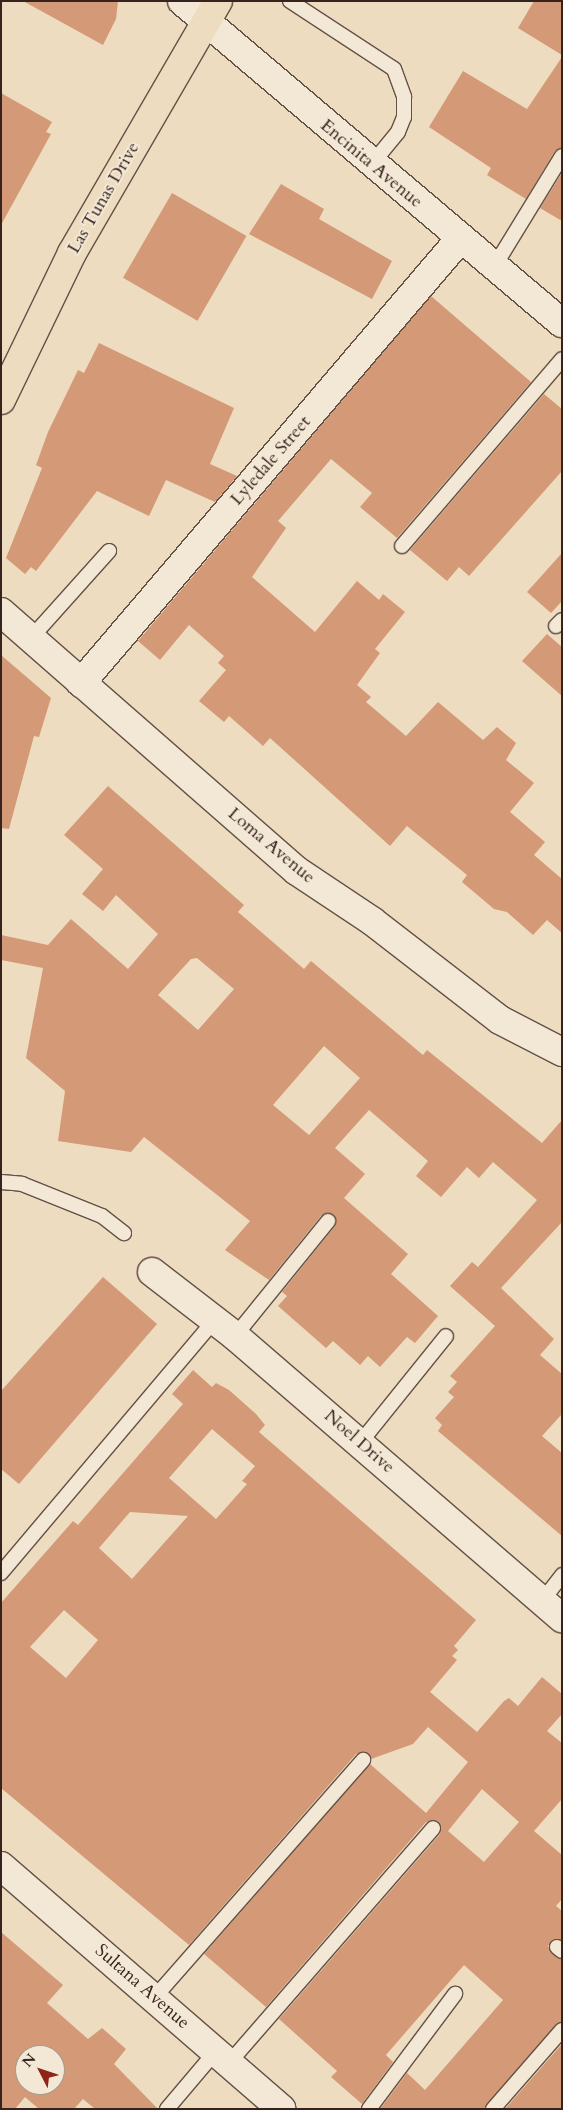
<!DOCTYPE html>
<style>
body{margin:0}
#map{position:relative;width:563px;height:2110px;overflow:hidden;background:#eddcc0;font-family:Cardo,serif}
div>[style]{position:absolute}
.building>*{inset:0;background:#d49976;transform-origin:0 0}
.roads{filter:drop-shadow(1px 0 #645146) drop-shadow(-1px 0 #645146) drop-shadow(0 1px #645146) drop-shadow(0 -1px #645146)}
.lane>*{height:14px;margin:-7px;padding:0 7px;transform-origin:7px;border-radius:7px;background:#f3e8d6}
.street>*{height:28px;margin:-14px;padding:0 14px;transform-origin:14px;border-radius:14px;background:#f3e8d6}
.secondary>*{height:28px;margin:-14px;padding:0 14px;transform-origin:14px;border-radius:14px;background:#f3e8d6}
.primary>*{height:28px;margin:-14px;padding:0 14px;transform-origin:14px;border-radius:14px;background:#eddcc0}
span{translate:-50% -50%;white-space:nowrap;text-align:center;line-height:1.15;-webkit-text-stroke:4px #f3e8d6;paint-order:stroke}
.street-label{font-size:18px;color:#36231d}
.frame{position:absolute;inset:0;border:2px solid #36231d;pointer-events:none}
.north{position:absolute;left:15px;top:2045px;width:50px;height:50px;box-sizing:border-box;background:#f3e8d6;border:1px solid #a7998c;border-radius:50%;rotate:311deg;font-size:14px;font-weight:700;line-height:20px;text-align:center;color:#36231d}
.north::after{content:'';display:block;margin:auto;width:18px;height:22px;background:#8f2418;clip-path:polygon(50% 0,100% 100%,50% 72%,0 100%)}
</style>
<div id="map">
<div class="building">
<div style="clip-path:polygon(23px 1px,118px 1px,116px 19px,103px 45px)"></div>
<div style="clip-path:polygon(534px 1px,562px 1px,562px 55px,518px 28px)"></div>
<div style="clip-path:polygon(562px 57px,562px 147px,555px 151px,526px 199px,487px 175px,491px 168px,429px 127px,463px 71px,527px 109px)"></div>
<div style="clip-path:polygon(1px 93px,52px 122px,46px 132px,51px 134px,1px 225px)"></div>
<div style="clip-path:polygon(562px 173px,562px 221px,540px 208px)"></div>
<div style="clip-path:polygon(281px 184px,324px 209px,319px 219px,392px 261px,372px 299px,249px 234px)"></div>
<div style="left:172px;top:193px;width:86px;height:98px;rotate:30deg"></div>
<div style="clip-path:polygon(431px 296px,531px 382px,397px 538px,360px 507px,372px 493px,331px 459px,278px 521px,286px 528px,252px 577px,315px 632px,357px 581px,379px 600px,383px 594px,405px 612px,375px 649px,380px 653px,357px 685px,371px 697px,366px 702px,406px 736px,438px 702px,483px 740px,497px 727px,516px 743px,506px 760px,534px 783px,510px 812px,545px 842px,534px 855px,562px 879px,562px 933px,547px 920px,533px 935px,507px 912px,494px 909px,462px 882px,467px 875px,407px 826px,390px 846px,270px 738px,263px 746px,229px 716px,224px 722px,199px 701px,226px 670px,218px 663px,224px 656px,189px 625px,160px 660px,138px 641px)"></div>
<div style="clip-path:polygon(99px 343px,234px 408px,210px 464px,237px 476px,215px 502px,166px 480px,149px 516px,97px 491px,36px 571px,31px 567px,25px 574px,6px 558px,42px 468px,36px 465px,48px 432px,78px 370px,84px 373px)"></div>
<div style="clip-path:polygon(544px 394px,562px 409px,562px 471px,469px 576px,459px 567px,447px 581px,410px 550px)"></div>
<div style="clip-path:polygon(562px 553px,562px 601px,551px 613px,527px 592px)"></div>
<div style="clip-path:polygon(547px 634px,562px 647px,562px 696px,522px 661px)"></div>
<div style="clip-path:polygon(1px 655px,51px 698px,39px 737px,34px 736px,9px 829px,1px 828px)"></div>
<div style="clip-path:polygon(evenodd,108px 786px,244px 905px,238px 912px,304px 969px,311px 961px,423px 1055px,427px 1050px,542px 1143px,562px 1120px,562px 1222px,501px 1288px,554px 1339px,540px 1355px,562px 1374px,562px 1414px,542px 1436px,562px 1453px,562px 1536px,438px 1431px,442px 1425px,435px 1418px,454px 1397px,448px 1392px,457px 1382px,450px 1376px,495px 1326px,450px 1286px,472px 1262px,478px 1267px,537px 1200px,493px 1162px,479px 1178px,467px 1167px,441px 1197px,416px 1176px,428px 1161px,369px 1110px,335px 1148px,365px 1174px,344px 1198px,408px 1254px,391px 1274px,438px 1316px,415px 1343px,407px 1337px,380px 1367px,368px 1356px,360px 1365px,333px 1341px,326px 1348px,278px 1306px,287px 1296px,282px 1292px,335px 1226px,333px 1214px,321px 1216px,269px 1280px,225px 1250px,250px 1221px,144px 1137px,131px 1152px,58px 1141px,65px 1091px,26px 1058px,43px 968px,1px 960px,1px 935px,48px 945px,71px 919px,128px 969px,158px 934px,116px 895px,103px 911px,82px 894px,103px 869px,64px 835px,108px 786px,197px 958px,234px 989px,198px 1030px,158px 995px,191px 959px,197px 958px,108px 786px,324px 1046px,360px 1078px,309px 1135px,273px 1105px,324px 1046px)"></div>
<div style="clip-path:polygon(103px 1277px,157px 1324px,19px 1484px,1px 1469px,1px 1391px)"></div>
<div style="clip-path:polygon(evenodd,193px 1370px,212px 1387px,216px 1383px,229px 1390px,256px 1414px,265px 1425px,259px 1432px,476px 1620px,454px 1646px,458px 1650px,452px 1656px,457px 1660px,430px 1692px,477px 1732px,504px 1701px,509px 1698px,518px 1706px,542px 1677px,562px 1694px,562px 1714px,547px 1731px,562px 1743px,562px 1799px,534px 1831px,562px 1855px,562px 1899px,556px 1906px,562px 1911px,562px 1940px,553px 1939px,548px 1946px,562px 1960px,562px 2021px,484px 2109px,380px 2109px,407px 2073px,425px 2090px,503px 2000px,464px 1965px,386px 2055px,393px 2062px,362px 2104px,331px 2077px,337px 2071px,279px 2019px,440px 1834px,438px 1821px,426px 1822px,266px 2007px,204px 1954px,370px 1764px,426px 1813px,468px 1762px,428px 1727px,413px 1744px,371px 1759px,365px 1752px,356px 1754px,189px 1945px,1px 1788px,1px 1603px,73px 1521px,78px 1525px,183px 1404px,172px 1394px,193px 1370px,212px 1429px,255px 1466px,242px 1481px,247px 1484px,216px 1519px,169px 1478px,212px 1429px,193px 1370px,130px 1512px,188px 1516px,132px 1579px,99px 1548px,130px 1512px,193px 1370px,64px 1610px,98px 1640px,66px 1678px,30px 1647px,64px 1610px,193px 1370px,482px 1789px,519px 1822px,484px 1862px,448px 1831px,482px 1789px)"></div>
<div style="clip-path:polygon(evenodd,1px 1932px,63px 1985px,47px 2003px,88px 2039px,102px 2028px,126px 2049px,114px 2064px,158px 2109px,95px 2109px,83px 2099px,74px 2109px,39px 2109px,25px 2097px,15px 2109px,1px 2109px,1px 1932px,25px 2055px,55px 2055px,55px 2085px,25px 2085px,25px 2055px)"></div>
<div style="clip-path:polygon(562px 2044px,562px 2109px,505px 2109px)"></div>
</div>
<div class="roads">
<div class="lane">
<div style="left:290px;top:1px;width:124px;rotate:33.2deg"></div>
<div style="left:394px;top:69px;width:30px;rotate:70deg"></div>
<div style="left:404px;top:97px;width:20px;rotate:90deg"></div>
<div style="left:404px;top:117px;width:16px;rotate:112deg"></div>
<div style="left:398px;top:132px;width:43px;rotate:129.3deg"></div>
<div style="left:494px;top:267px;width:130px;rotate:-58.5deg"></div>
<div style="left:402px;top:546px;width:246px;rotate:-49.4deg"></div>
<div style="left:556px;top:626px;width:8px;rotate:-45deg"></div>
<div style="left:31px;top:638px;width:117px;rotate:-48.1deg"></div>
<div style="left:1px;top:1182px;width:21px;rotate:5deg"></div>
<div style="left:22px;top:1184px;width:86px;rotate:21.8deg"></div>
<div style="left:102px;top:1216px;width:28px;rotate:38deg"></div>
<div style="left:235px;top:1336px;width:148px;rotate:-51deg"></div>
<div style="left:360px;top:1443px;width:137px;rotate:-51.2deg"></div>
<div style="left:1px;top:1573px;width:330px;rotate:-49.8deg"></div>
<div style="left:542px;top:1601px;width:33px;rotate:-52deg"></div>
<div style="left:557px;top:1947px;width:6px;rotate:39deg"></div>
<div style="left:154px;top:1998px;width:317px;rotate:-48.7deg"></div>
<div style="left:229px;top:2063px;width:311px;rotate:-49deg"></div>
<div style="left:167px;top:2109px;width:76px;rotate:-49.8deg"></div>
<div style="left:369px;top:2109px;width:144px;rotate:-53.2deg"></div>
<div style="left:493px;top:2109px;width:105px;rotate:-48.9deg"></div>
</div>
<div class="street">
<div style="left:1px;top:612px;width:393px;rotate:41.2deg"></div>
<div style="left:297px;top:871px;width:90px;rotate:33.7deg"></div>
<div style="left:372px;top:921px;width:162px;rotate:37.7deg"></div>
<div style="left:500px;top:1020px;width:70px;rotate:27.3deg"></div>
<div style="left:81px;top:683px;width:584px;rotate:-49.52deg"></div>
<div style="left:152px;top:1272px;width:105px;rotate:37.6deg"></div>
<div style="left:235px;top:1336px;width:432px;rotate:40.8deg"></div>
<div style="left:1px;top:1866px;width:371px;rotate:40.9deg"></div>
</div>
<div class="secondary">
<div style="left:182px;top:1px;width:498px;rotate:40.3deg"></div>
</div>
<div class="primary">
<div style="left:1px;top:400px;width:163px;rotate:-64.2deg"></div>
<div style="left:72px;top:253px;width:291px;rotate:-59.9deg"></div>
</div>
</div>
<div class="street-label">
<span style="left:371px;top:164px;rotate:40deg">Encinita Avenue</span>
<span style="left:104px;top:198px;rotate:-60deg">Las Tunas Drive</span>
<span style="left:271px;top:461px;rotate:-49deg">Lyledale Street</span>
<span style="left:271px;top:846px;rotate:40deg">Loma Avenue</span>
<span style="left:359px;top:1442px;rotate:41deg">Noel Drive</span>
<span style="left:142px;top:1987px;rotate:41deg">Sultana Avenue</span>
</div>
<div class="frame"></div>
<div class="north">N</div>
</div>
